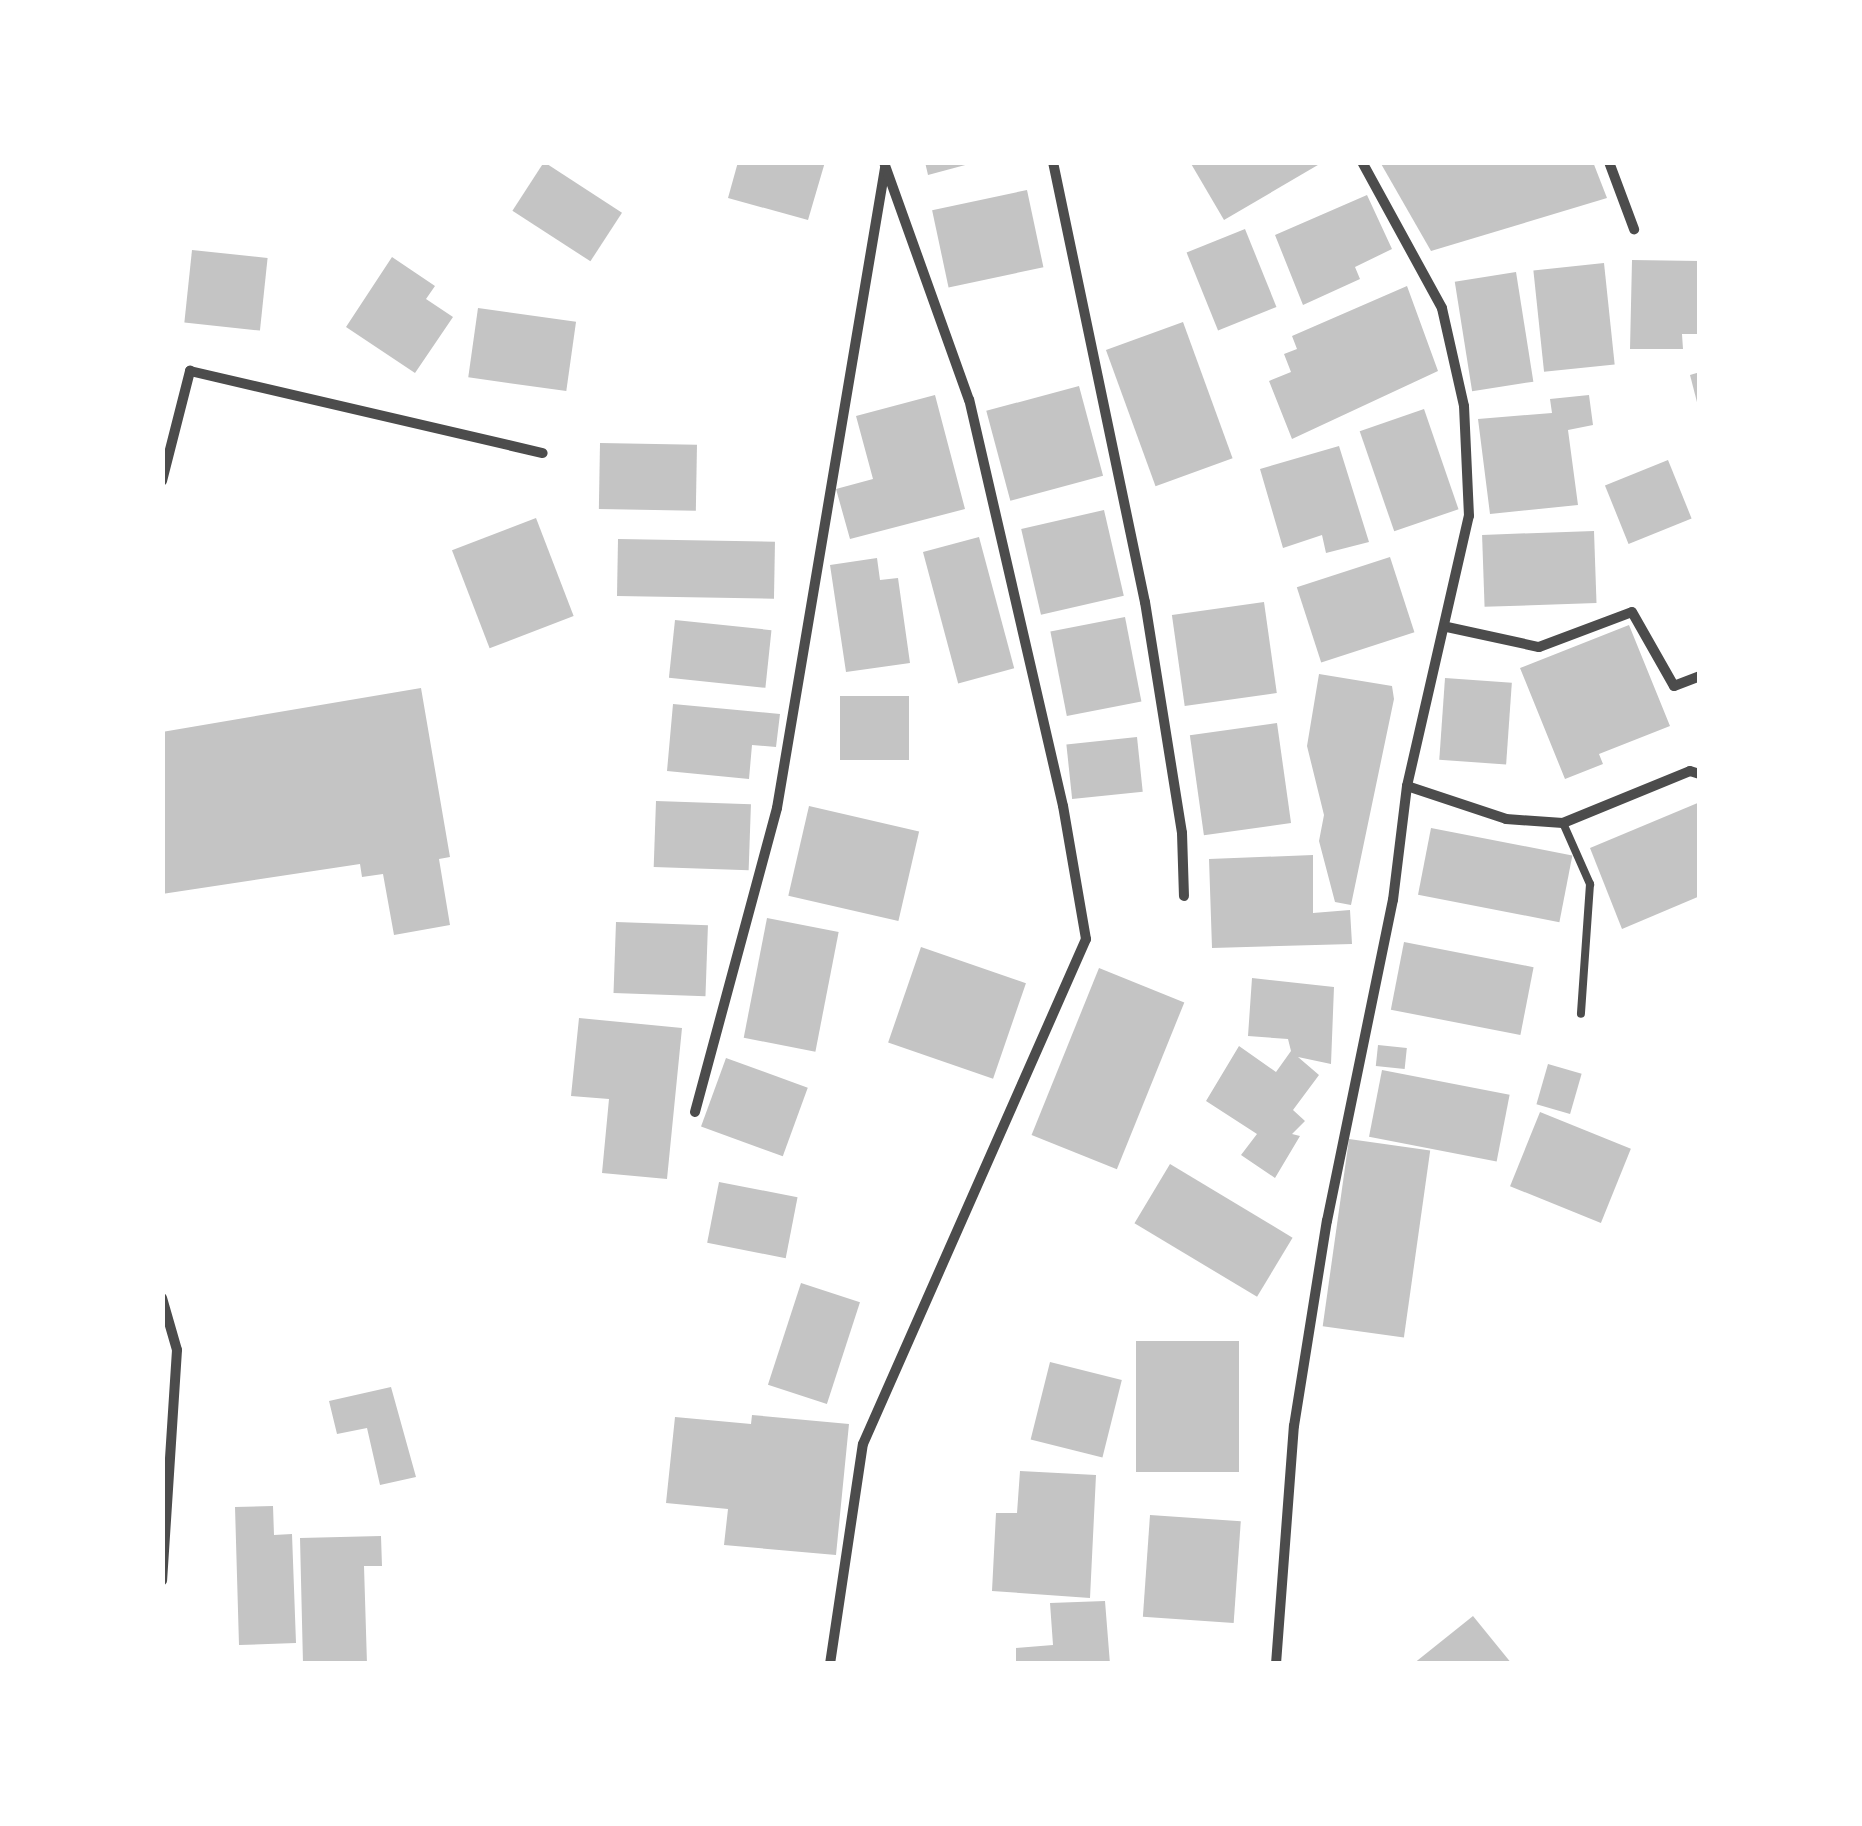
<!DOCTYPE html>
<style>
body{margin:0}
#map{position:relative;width:1862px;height:1826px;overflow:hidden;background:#fff;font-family:Overpass,sans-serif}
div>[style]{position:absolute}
.building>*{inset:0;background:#c4c4c4;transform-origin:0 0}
.service>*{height:8px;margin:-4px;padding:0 4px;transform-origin:4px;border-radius:4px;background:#4c4c4c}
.minor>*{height:10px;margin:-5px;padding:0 5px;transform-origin:5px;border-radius:5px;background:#4c4c4c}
span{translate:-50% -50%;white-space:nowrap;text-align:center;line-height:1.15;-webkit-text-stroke:10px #fff;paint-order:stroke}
.frame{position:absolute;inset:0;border:165px solid #fff;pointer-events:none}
</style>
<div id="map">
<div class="building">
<div style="left:544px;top:162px;width:93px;height:58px;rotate:33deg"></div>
<div style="clip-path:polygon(738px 162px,825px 162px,808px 220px,728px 198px)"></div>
<div style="clip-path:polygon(925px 162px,969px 162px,969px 164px,928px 175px)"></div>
<div style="clip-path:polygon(1190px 162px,1323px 162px,1224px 220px)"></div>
<div style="clip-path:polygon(1380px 162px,1593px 162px,1607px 198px,1431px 251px)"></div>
<div style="left:1027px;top:190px;width:79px;height:97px;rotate:78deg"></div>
<div style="clip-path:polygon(1367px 195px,1392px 249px,1355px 267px,1360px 279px,1303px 305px,1275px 235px)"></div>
<div style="left:1245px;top:229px;width:84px;height:63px;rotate:68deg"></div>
<div style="left:192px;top:250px;width:76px;height:73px;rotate:6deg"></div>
<div style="clip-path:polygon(392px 257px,435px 286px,426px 299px,453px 317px,415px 373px,346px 327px)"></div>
<div style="clip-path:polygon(1632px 260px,1700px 261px,1700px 334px,1682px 334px,1683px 349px,1630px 349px)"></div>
<div style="left:1604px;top:263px;width:102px;height:71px;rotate:84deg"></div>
<div style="left:1516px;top:272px;width:111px;height:62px;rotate:81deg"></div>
<div style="clip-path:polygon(1407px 286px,1438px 371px,1292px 439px,1269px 381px,1291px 372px,1284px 354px,1297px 349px,1292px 336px)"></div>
<div style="left:478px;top:308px;width:99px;height:70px;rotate:8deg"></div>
<div style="left:1183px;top:322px;width:145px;height:82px;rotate:70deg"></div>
<div style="clip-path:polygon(1700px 372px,1700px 406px,1698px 406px,1690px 375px)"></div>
<div style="left:1079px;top:386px;width:93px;height:96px;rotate:75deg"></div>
<div style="clip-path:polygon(935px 395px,965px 509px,850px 539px,836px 489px,873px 479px,856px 416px)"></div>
<div style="clip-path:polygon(1589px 395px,1593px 425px,1568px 430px,1578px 505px,1490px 514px,1478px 419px,1552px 413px,1550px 399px)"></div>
<div style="left:1424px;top:409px;width:106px;height:68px;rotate:71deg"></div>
<div style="left:600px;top:443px;width:97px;height:66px;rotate:1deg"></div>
<div style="clip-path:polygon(1339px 446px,1369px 542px,1326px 553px,1322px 535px,1283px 548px,1260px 469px)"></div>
<div style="left:1668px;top:460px;width:63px;height:68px;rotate:68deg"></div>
<div style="left:1104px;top:510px;width:88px;height:85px;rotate:77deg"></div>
<div style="left:536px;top:518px;width:105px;height:90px;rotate:69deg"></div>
<div style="left:1594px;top:531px;width:72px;height:112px;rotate:88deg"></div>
<div style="left:979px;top:537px;width:136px;height:58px;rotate:75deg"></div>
<div style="left:618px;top:539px;width:157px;height:57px;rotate:1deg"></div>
<div style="left:1390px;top:557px;width:79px;height:98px;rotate:72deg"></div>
<div style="clip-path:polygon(877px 558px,880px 580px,898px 578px,910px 663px,846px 672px,830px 565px)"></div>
<div style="left:1264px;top:602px;width:92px;height:93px;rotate:82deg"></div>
<div style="left:1125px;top:617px;width:86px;height:76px;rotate:79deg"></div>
<div style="left:675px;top:620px;width:97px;height:58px;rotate:6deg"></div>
<div style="clip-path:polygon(1629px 625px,1670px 726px,1599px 754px,1603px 764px,1565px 779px,1520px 668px)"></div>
<div style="clip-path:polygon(1319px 674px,1392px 686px,1394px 699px,1351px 905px,1335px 902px,1319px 841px,1324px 815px,1307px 746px)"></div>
<div style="left:1445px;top:678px;width:67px;height:82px;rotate:4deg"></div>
<div style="clip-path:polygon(421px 688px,450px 857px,439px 859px,450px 925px,394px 935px,383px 874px,362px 877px,360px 864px,162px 894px,162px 732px)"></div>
<div style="left:840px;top:696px;width:69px;height:64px"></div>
<div style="clip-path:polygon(673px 704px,780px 714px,776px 747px,752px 745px,749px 779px,667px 771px)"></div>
<div style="left:1277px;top:723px;width:101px;height:88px;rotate:82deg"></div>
<div style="left:1137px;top:737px;width:55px;height:71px;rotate:84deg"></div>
<div style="left:656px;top:801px;width:95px;height:66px;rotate:2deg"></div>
<div style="clip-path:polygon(1700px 802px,1700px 896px,1622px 929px,1590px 848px)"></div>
<div style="left:809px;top:806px;width:113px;height:92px;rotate:13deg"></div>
<div style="left:1431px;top:828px;width:144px;height:68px;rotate:11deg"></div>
<div style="clip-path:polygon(1313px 855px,1313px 913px,1350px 910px,1352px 944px,1212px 948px,1209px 859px)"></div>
<div style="left:767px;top:918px;width:73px;height:122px;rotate:11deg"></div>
<div style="left:616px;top:922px;width:92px;height:71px;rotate:2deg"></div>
<div style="left:1404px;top:942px;width:132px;height:69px;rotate:11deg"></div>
<div style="left:921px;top:947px;width:111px;height:101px;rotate:19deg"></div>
<div style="left:1099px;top:968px;width:92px;height:180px;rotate:22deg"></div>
<div style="clip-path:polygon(1252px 978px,1334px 987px,1331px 1064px,1298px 1057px,1319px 1075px,1293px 1110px,1305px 1121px,1292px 1134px,1300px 1136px,1275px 1178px,1241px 1155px,1257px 1134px,1206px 1101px,1239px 1046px,1276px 1072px,1291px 1051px,1288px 1039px,1248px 1036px)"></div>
<div style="clip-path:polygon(579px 1018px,682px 1028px,667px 1179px,602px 1173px,609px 1099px,571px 1096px)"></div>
<div style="left:1378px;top:1045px;width:29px;height:21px;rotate:6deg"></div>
<div style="left:726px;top:1058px;width:87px;height:73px;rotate:20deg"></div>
<div style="left:1548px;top:1064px;width:35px;height:42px;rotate:16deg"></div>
<div style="left:1382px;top:1070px;width:130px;height:68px;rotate:11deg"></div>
<div style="left:1540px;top:1112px;width:98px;height:80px;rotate:22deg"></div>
<div style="left:1349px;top:1139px;width:82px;height:189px;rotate:8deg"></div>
<div style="left:1170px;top:1164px;width:143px;height:69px;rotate:31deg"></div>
<div style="left:719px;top:1182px;width:80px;height:62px;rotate:11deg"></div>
<div style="left:801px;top:1283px;width:62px;height:107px;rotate:18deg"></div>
<div style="left:1136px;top:1341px;width:103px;height:131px"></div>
<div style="left:1050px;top:1362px;width:74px;height:80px;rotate:14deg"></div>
<div style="clip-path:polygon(391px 1387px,416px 1477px,380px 1485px,367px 1428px,337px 1434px,329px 1401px)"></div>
<div style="clip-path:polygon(752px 1415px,849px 1424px,836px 1555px,724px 1545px,728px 1509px,666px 1503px,675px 1417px,751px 1424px)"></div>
<div style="clip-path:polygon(1020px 1471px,1096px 1475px,1090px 1598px,992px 1591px,996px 1513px,1017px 1513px)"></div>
<div style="clip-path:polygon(273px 1506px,274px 1535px,292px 1534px,296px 1643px,239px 1645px,235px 1507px)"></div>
<div style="left:1150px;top:1515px;width:91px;height:102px;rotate:4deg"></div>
<div style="clip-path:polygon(381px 1536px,382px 1566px,364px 1566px,367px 1664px,303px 1664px,300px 1538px)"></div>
<div style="clip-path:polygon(1105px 1601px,1110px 1664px,1016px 1664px,1016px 1648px,1053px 1645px,1050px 1603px)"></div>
<div style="clip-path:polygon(1473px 1616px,1512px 1664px,1413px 1664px)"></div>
</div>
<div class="service">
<div style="left:1563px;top:823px;width:67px;rotate:66.1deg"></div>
<div style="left:1590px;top:884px;width:130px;rotate:94deg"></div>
</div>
<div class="minor">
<div style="left:1053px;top:162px;width:450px;rotate:78.2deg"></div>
<div style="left:1145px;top:602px;width:234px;rotate:80.9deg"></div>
<div style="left:1182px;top:833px;width:63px;rotate:88.2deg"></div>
<div style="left:1609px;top:162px;width:72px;rotate:69.5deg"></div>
<div style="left:162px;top:481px;width:114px;rotate:-75.7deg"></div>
<div style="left:190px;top:371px;width:362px;rotate:13.1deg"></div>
<div style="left:1447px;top:627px;width:94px;rotate:12.3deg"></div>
<div style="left:1539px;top:647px;width:99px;rotate:-20.6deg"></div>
<div style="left:1632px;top:612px;width:85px;rotate:60.4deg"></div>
<div style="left:1674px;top:686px;width:28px;rotate:-21deg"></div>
<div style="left:1407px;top:786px;width:104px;rotate:18.4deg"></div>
<div style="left:1506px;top:819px;width:57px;rotate:4deg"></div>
<div style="left:1563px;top:823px;width:137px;rotate:-22.3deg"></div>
<div style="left:1690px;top:771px;width:10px;rotate:17deg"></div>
<div style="left:695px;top:1112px;width:315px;rotate:-74.9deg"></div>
<div style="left:777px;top:808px;width:649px;rotate:-80.42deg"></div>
<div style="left:162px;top:1298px;width:54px;rotate:73.9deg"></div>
<div style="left:177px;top:1350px;width:231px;rotate:93.7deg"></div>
<div style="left:830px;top:1664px;width:222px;rotate:-81.5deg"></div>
<div style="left:863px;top:1444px;width:552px;rotate:-66.17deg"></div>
<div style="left:1086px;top:939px;width:135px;rotate:-99.8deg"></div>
<div style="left:1063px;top:806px;width:417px;rotate:-103deg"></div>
<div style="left:969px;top:400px;width:250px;rotate:-109.7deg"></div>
<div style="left:1276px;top:1664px;width:239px;rotate:-85.7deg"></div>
<div style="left:1294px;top:1426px;width:208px;rotate:-80.9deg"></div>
<div style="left:1327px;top:1221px;width:328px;rotate:-78.4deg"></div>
<div style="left:1393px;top:900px;width:115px;rotate:-83deg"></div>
<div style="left:1407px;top:786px;width:277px;rotate:-77.1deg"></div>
<div style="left:1469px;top:516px;width:110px;rotate:-92.6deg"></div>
<div style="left:1464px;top:406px;width:100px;rotate:-102.7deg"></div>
<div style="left:1442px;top:308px;width:166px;rotate:-118.7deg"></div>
</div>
<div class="frame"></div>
</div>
